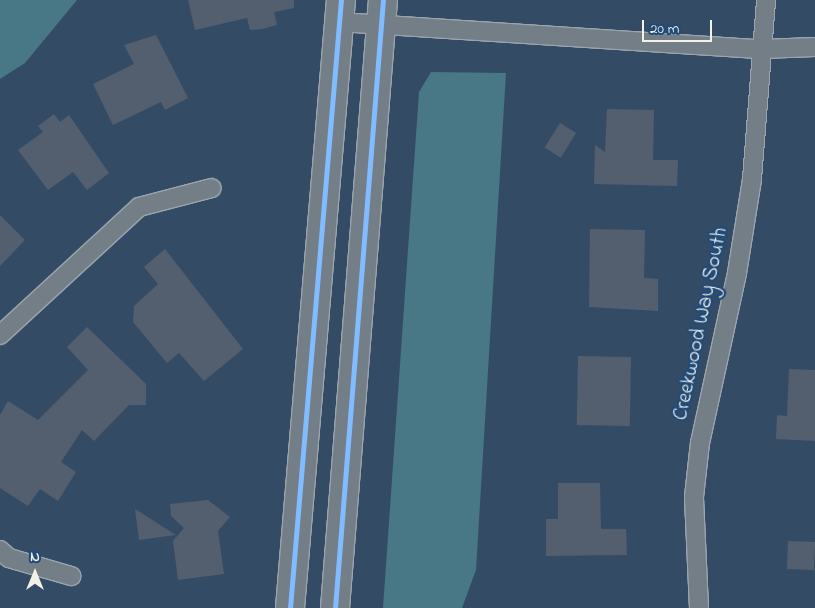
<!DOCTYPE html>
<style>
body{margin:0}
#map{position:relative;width:815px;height:608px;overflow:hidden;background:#344b65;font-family:"Indie Flower",sans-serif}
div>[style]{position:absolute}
.green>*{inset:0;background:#487785}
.building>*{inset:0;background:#535f6f;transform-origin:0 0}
.roads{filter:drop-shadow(1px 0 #9ba5af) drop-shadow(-1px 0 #9ba5af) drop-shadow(0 1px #9ba5af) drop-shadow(0 -1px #9ba5af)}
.street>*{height:18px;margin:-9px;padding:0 9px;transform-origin:9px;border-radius:9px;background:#737e87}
.primary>*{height:28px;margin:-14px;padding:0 14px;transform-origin:14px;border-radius:14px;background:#737e87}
.cycleway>*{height:5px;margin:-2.5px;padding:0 2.5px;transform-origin:2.5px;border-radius:2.5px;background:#80bcff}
span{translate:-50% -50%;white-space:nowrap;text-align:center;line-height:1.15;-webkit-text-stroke:4.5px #1f4a7a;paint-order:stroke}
.street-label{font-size:21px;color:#f4f1e8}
.north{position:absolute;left:10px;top:548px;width:50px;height:50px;-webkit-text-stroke:4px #1f4a7a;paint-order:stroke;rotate:0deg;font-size:14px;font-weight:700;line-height:20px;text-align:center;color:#f4f1e8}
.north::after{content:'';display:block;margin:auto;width:18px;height:22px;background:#f4f1e8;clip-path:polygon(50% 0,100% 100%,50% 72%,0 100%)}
.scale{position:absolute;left:642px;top:20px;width:70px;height:22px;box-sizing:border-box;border:2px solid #f4f1e8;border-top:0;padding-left:6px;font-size:15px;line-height:18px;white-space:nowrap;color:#f4f1e8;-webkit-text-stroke:4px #1f4a7a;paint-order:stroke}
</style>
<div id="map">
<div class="green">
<div style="clip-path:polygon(0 0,77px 0,25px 63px,0 79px)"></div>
<div style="clip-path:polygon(431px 72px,506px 73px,476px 570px,462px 608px,383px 608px,419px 92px)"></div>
</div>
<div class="building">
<div style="clip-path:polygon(188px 0,294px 0,294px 8px,274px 12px,277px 25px,262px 29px,250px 30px,247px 18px,195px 30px)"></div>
<div style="clip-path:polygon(156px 35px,188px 98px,165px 110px,161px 102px,113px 125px,93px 84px,134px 64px,124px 45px)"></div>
<div style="clip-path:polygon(607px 109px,654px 110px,653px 160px,678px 160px,677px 186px,594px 184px,595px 145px,605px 152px)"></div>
<div style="clip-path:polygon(54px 114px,60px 122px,69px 115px,109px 173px,87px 190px,73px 172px,48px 190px,18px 150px,43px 132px,38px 126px)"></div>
<div style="left:560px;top:123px;width:19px;height:29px;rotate:32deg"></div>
<div style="clip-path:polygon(0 215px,25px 240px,0 266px)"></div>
<div style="clip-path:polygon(590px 229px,645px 230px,644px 278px,658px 279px,658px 311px,589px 307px)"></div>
<div style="clip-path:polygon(165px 249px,243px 349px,204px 381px,179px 353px,167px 363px,133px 322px,134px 306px,158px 284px,144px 267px)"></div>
<div style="clip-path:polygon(87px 327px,146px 384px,146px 405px,129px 405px,94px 441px,82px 430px,61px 462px,76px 472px,58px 501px,40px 489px,28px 506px,0 488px,0 415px,8px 401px,38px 420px,88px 370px,67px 347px)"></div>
<div style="left:578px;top:356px;width:53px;height:69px;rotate:1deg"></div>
<div style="clip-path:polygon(789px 369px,815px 370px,815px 441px,776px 439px,777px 415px,787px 416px)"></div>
<div style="clip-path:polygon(558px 483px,600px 483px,601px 529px,626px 529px,627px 555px,546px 556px,546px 519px,558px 519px)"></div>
<div style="clip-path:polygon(208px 500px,230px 517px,218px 531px,224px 574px,178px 580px,173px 541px,184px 528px,171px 516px,170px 504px)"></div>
<div style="clip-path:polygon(135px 509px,146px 516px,176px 535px,139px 540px)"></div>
<div style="left:788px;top:541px;width:27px;height:28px;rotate:2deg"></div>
</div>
<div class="roads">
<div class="street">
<div style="left:339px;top:22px;width:424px;rotate:3.7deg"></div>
<div style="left:762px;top:49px;width:53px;rotate:-2.2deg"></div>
<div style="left:0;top:335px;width:189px;rotate:-42.6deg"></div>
<div style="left:139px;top:207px;width:75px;rotate:-14.6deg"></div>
<div style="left:0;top:550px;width:12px;rotate:42deg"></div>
<div style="left:9px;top:558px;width:65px;rotate:16.2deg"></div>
<div style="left:699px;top:608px;width:111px;rotate:-92.6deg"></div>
<div style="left:694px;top:497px;width:54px;rotate:-83.7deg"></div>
<div style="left:700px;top:443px;width:174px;rotate:-77.7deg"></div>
<div style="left:737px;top:273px;width:95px;rotate:-80.9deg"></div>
<div style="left:752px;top:179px;width:180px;rotate:-85.5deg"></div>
</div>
<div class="primary">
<div style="left:290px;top:608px;width:610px;rotate:-85.21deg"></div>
<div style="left:335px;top:608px;width:610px;rotate:-85.49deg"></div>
</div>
</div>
<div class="cycleway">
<div style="left:290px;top:608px;width:610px;rotate:-85.21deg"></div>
<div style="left:335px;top:608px;width:610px;rotate:-85.49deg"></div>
</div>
<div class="street-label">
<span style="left:701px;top:324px;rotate:-78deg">Creekwood Way South</span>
</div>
<div class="north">N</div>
<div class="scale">20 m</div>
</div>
